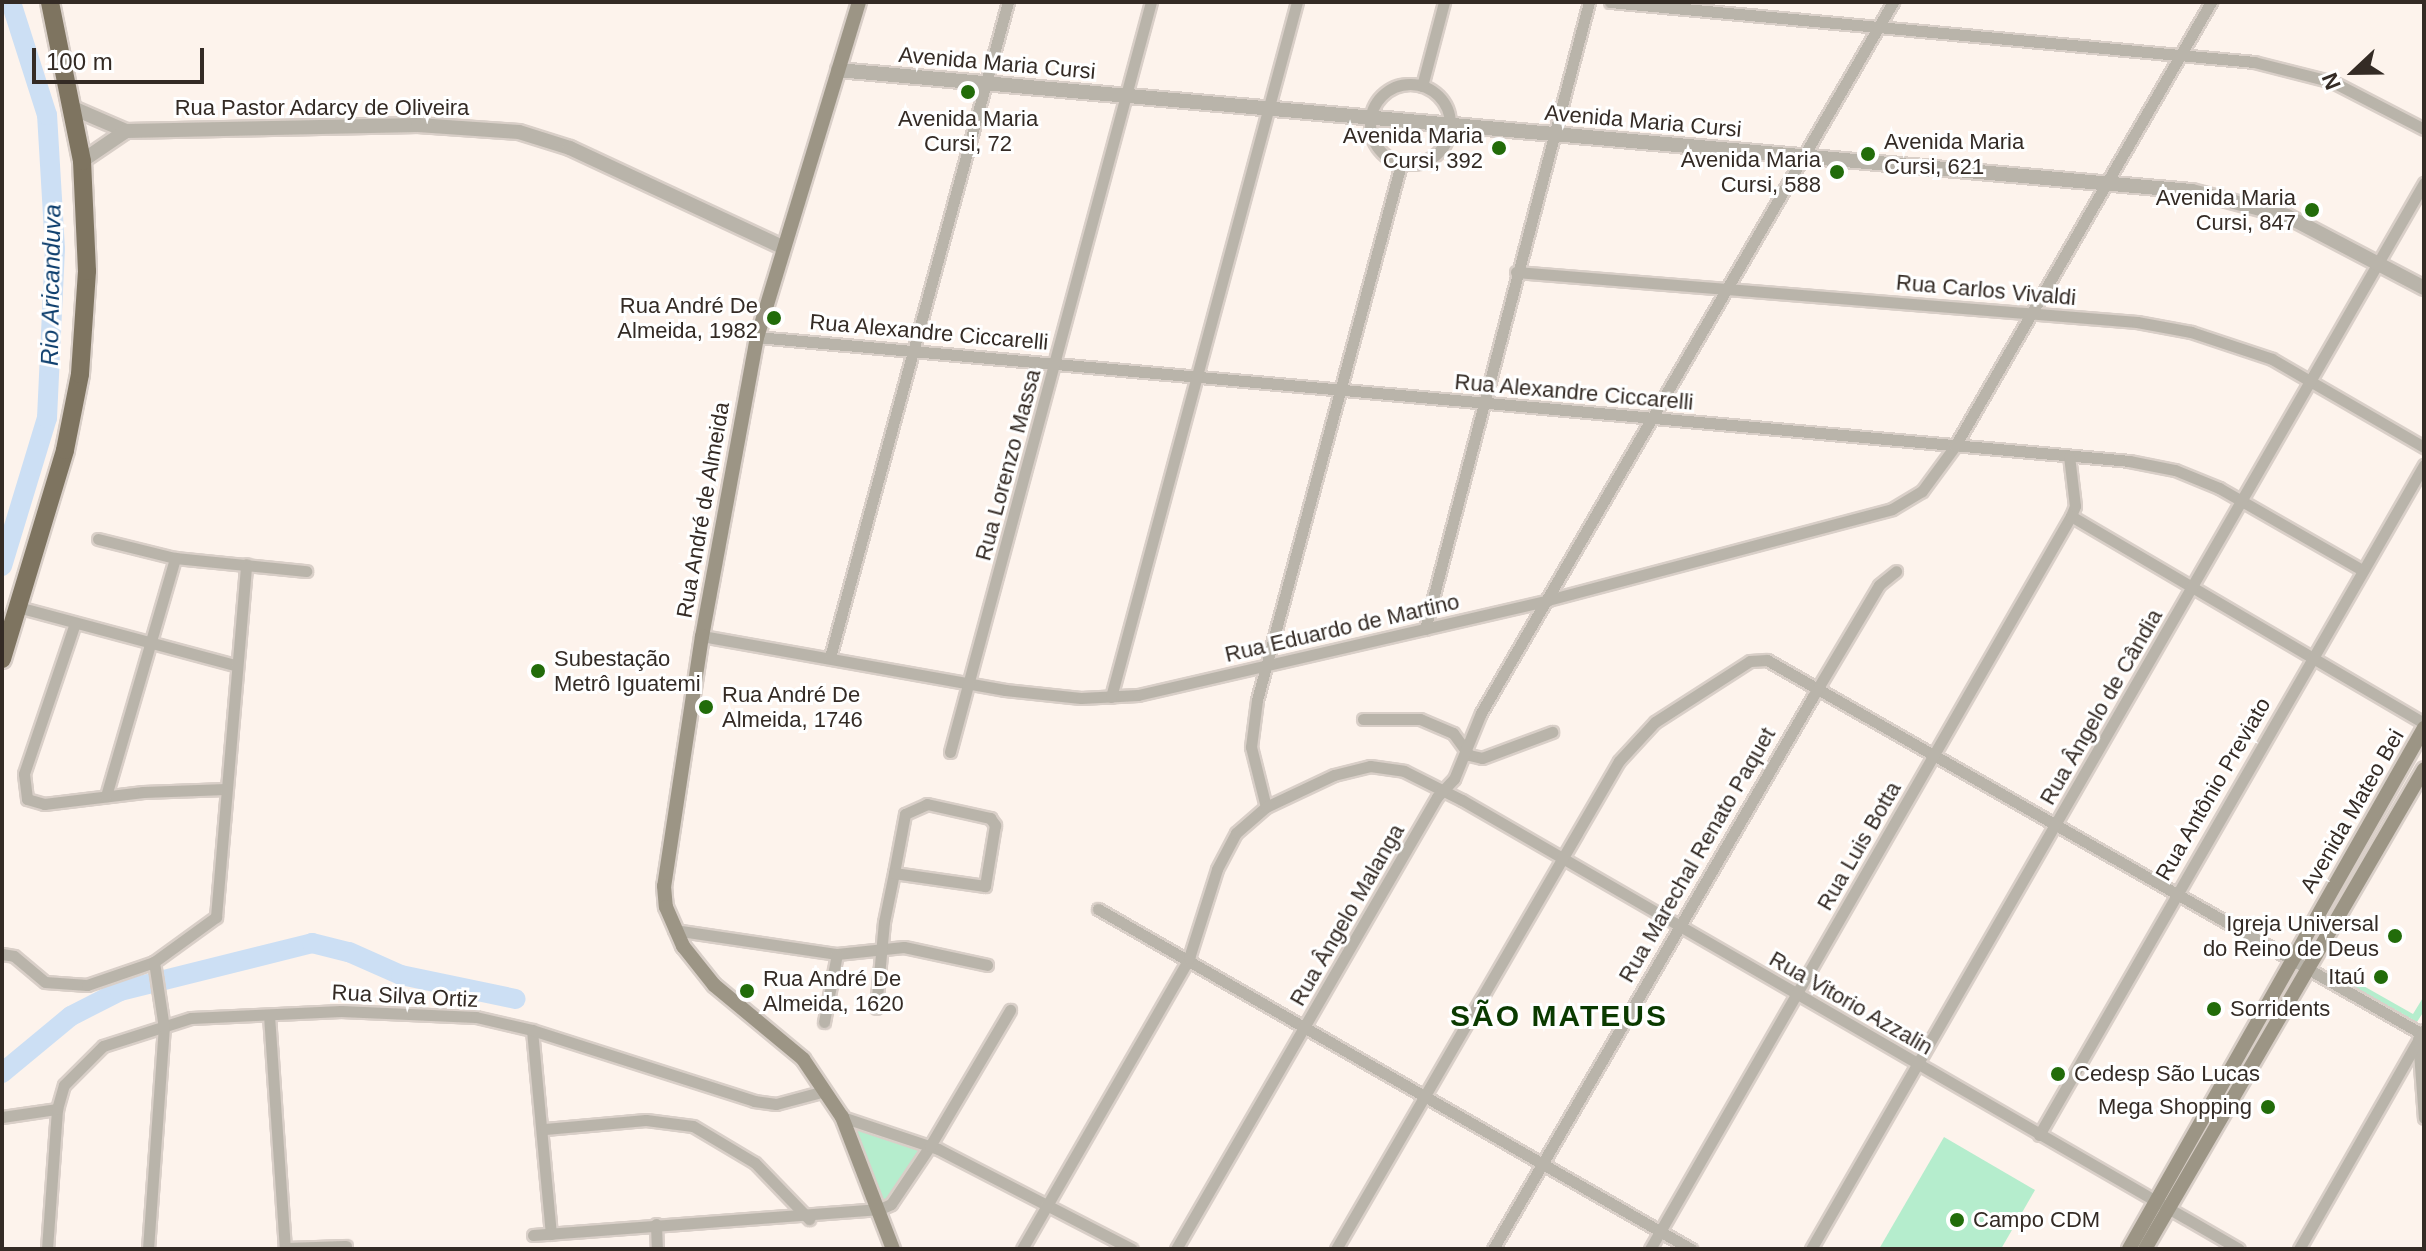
<!DOCTYPE html>
<meta charset="utf-8">
<style>
body{margin:0}
#map{position:relative;width:2426px;height:1251px;overflow:hidden;background:#fdf3ec;font-family:Helvetica,sans-serif}
div>[style]{position:absolute}
.green>*{inset:0;background:#b5edcd}
.river>*{height:20px;margin:-10px;padding:0 10px;transform-origin:10px;border-radius:10px;background:#ccdff4}
.roads{filter:drop-shadow(2px 0 #d9cfc8) drop-shadow(-2px 0 #d9cfc8) drop-shadow(0 2px #d9cfc8) drop-shadow(0 -2px #d9cfc8)}
.minor>*{height:11px;margin:-5.5px;padding:0 5.5px;transform-origin:5.5px;border-radius:5.5px;background:#b9b4aa}
.minor>.ring{margin:-5.5px;padding:0;box-sizing:content-box;background:none;border:11px solid #b9b4aa;border-radius:50%}
.tertiary>*{height:14px;margin:-7px;padding:0 7px;transform-origin:7px;border-radius:7px;background:#b9b4aa}
.secondary>*{height:14px;margin:-7px;padding:0 7px;transform-origin:7px;border-radius:7px;background:#9c9585}
.trunk>*{height:18px;margin:-9px;padding:0 9px;transform-origin:9px;border-radius:9px;background:#7e7460}
.dots>*{width:22px;height:22px;translate:-50% -50%;box-sizing:border-box;border:4px solid #fff;border-radius:50%}
span{translate:-50% -50%;white-space:nowrap;text-align:center;line-height:1.15;-webkit-text-stroke:6px #fff;paint-order:stroke}
.street-label{font-size:22px;color:#342b25}
.poi-label{font-size:22px;color:#342b25}
.right{translate:-100% -50%;text-align:right}
.left{translate:0 -50%;text-align:left}
.water-label{font-size:24px;color:#0d3e6d;font-style:italic}
.district-label{font-size:30px;color:#0a3a00;font-weight:700;letter-spacing:2px}
.frame{position:absolute;inset:0;border:4px solid #342b25;pointer-events:none}
.north{position:absolute;left:2314px;top:32px;width:80px;height:80px;-webkit-text-stroke:6px #fff;paint-order:stroke;rotate:248deg;font-size:22px;font-weight:700;line-height:32px;text-align:center;color:#342b25}
.north::after{content:'';display:block;margin:auto;width:28px;height:36px;background:#342b25;clip-path:polygon(50% 0,100% 100%,50% 72%,0 100%)}
.scale{position:absolute;left:32px;top:48px;width:172px;height:36px;box-sizing:border-box;border:4px solid #342b25;border-top:0;padding-left:10px;font-size:24px;line-height:28px;white-space:nowrap;color:#342b25;-webkit-text-stroke:6px #fff;paint-order:stroke}
</style>
<div id="map">
<div class="green">
<div style="clip-path:polygon(2330px 967px,2413px 1014px,2424px 996px,2424px 1011px,2417px 1022px,2328px 972px)"></div>
<div style="clip-path:polygon(853px 1128px,923px 1150px,885px 1203px,872px 1176px)"></div>
<div style="clip-path:polygon(1944px 1137px,2035px 1190px,2001px 1249px,1879px 1249px)"></div>
</div>
<div class="river">
<div style="left:2px;top:566px;width:155px;rotate:-73.1deg"></div>
<div style="left:47px;top:418px;width:169px;rotate:-87.3deg"></div>
<div style="left:55px;top:249px;width:134px;rotate:-93.4deg"></div>
<div style="left:47px;top:115px;width:119px;rotate:-107.7deg"></div>
<div style="left:2px;top:1073px;width:89px;rotate:-39.6deg"></div>
<div style="left:71px;top:1016px;width:55px;rotate:-27deg"></div>
<div style="left:120px;top:991px;width:198px;rotate:-14deg"></div>
<div style="left:312px;top:943px;width:38px;rotate:14deg"></div>
<div style="left:349px;top:952px;width:57px;rotate:23.9deg"></div>
<div style="left:401px;top:975px;width:117px;rotate:11.8deg"></div>
</div>
<div class="roads">
<div class="minor">
<div style="left:1610px;top:2px;width:647px;rotate:5.32deg"></div>
<div style="left:2254px;top:62px;width:81px;rotate:14.2deg"></div>
<div style="left:2333px;top:82px;width:102px;rotate:27.3deg"></div>
<div class="ring" style="left:1370px;top:84px;width:69px;height:69px"></div>
<div style="left:1422px;top:86px;width:87px;rotate:-75.3deg"></div>
<div style="left:1516px;top:272px;width:623px;rotate:4.6deg"></div>
<div style="left:2137px;top:322px;width:55px;rotate:10.5deg"></div>
<div style="left:2191px;top:332px;width:85px;rotate:18.4deg"></div>
<div style="left:2272px;top:359px;width:176px;rotate:30.1deg"></div>
<div style="left:757px;top:337px;width:1378px;rotate:5.16deg"></div>
<div style="left:2129px;top:461px;width:47px;rotate:11.1deg"></div>
<div style="left:2175px;top:470px;width:48px;rotate:22.2deg"></div>
<div style="left:2219px;top:488px;width:165px;rotate:29.8deg"></div>
<div style="left:2071px;top:516px;width:409px;rotate:30.4deg"></div>
<div style="left:98px;top:539px;width:79px;rotate:13.9deg"></div>
<div style="left:175px;top:558px;width:132px;rotate:5.7deg"></div>
<div style="left:18px;top:607px;width:225px;rotate:15deg"></div>
<div style="left:75px;top:623px;width:159px;rotate:108.7deg"></div>
<div style="left:24px;top:774px;width:25px;rotate:83deg"></div>
<div style="left:27px;top:799px;width:18px;rotate:16deg"></div>
<div style="left:44px;top:804px;width:100px;rotate:-6.9deg"></div>
<div style="left:143px;top:792px;width:83px;rotate:-2.1deg"></div>
<div style="left:1425px;top:629px;width:648px;rotate:-75.34deg"></div>
<div style="left:702px;top:636px;width:308px;rotate:10.1deg"></div>
<div style="left:1005px;top:690px;width:76px;rotate:6deg"></div>
<div style="left:1081px;top:698px;width:57px;rotate:-3deg"></div>
<div style="left:1138px;top:695px;width:421px;rotate:-13deg"></div>
<div style="left:1548px;top:600px;width:356px;rotate:-14.8deg"></div>
<div style="left:1892px;top:509px;width:35px;rotate:-31deg"></div>
<div style="left:1922px;top:491px;width:56px;rotate:-53.7deg"></div>
<div style="left:1955px;top:446px;width:513px;rotate:-60.03deg"></div>
<div style="left:830px;top:657px;width:679px;rotate:-74.8deg"></div>
<div style="left:1111px;top:697px;width:719px;rotate:-75.02deg"></div>
<div style="left:1363px;top:719px;width:57px"></div>
<div style="left:1420px;top:719px;width:36px;rotate:23deg"></div>
<div style="left:1453px;top:733px;width:27px;rotate:54deg"></div>
<div style="left:1469px;top:755px;width:13px;rotate:13deg"></div>
<div style="left:1482px;top:758px;width:75px;rotate:-20.4deg"></div>
<div style="left:950px;top:752px;width:776px;rotate:-75deg"></div>
<div style="left:106px;top:796px;width:248px;rotate:-73.8deg"></div>
<div style="left:1266px;top:807px;width:62px;rotate:-104deg"></div>
<div style="left:1251px;top:747px;width:47px;rotate:-82.7deg"></div>
<div style="left:1257px;top:700px;width:555px;rotate:-74.96deg"></div>
<div style="left:1098px;top:909px;width:684px;rotate:29.83deg"></div>
<div style="left:674px;top:930px;width:165px;rotate:8.4deg"></div>
<div style="left:837px;top:954px;width:67px;rotate:-6deg"></div>
<div style="left:904px;top:947px;width:85px;rotate:12.2deg"></div>
<div style="left:2px;top:954px;width:12px;rotate:9deg"></div>
<div style="left:14px;top:956px;width:40px;rotate:40deg"></div>
<div style="left:45px;top:982px;width:42px;rotate:4.1deg"></div>
<div style="left:87px;top:985px;width:71px;rotate:-18.9deg"></div>
<div style="left:154px;top:962px;width:77px;rotate:-36deg"></div>
<div style="left:216px;top:917px;width:354px;rotate:-85.1deg"></div>
<div style="left:876px;top:1008px;width:86px;rotate:-84.7deg"></div>
<div style="left:884px;top:922px;width:50px;rotate:-78.5deg"></div>
<div style="left:894px;top:873px;width:60px;rotate:-79.4deg"></div>
<div style="left:905px;top:814px;width:24px;rotate:-24deg"></div>
<div style="left:927px;top:804px;width:65px;rotate:12.5deg"></div>
<div style="left:990px;top:818px;width:9px;rotate:54deg"></div>
<div style="left:995px;top:825px;width:62px;rotate:99.3deg"></div>
<div style="left:985px;top:886px;width:92px;rotate:-171.9deg"></div>
<div style="left:269px;top:1015px;width:235px;rotate:86.1deg"></div>
<div style="left:824px;top:1022px;width:69px;rotate:-79.2deg"></div>
<div style="left:532px;top:1030px;width:205px;rotate:84.7deg"></div>
<div style="left:2418px;top:1039px;width:79px;rotate:85.7deg"></div>
<div style="left:2px;top:1117px;width:56px;rotate:-8.3deg"></div>
<div style="left:842px;top:1117px;width:101px;rotate:18.4deg"></div>
<div style="left:938px;top:1149px;width:218px;rotate:27.3deg"></div>
<div style="left:545px;top:1129px;width:101px;rotate:-5.1deg"></div>
<div style="left:646px;top:1120px;width:47px;rotate:7.3deg"></div>
<div style="left:693px;top:1126px;width:72px;rotate:30.8deg"></div>
<div style="left:755px;top:1163px;width:78px;rotate:46deg"></div>
<div style="left:2039px;top:1135px;width:773px;rotate:-60.12deg"></div>
<div style="left:656px;top:1224px;width:25px;rotate:88deg"></div>
<div style="left:533px;top:1235px;width:348px;rotate:-4.3deg"></div>
<div style="left:880px;top:1209px;width:12px;rotate:-24deg"></div>
<div style="left:891px;top:1204px;width:70px;rotate:-56.1deg"></div>
<div style="left:930px;top:1146px;width:158px;rotate:-59.5deg"></div>
<div style="left:285px;top:1248px;width:61px;rotate:-1.9deg"></div>
<div style="left:47px;top:1249px;width:140px;rotate:-85.9deg"></div>
<div style="left:57px;top:1109px;width:25px;rotate:-74deg"></div>
<div style="left:64px;top:1085px;width:55px;rotate:-45deg"></div>
<div style="left:103px;top:1046px;width:92px;rotate:-17.7deg"></div>
<div style="left:191px;top:1018px;width:150px;rotate:-2.7deg"></div>
<div style="left:341px;top:1011px;width:135px;rotate:2.5deg"></div>
<div style="left:476px;top:1017px;width:57px;rotate:13.1deg"></div>
<div style="left:532px;top:1030px;width:233px;rotate:17.7deg"></div>
<div style="left:754px;top:1101px;width:22px;rotate:8deg"></div>
<div style="left:776px;top:1104px;width:51px;rotate:-14.9deg"></div>
<div style="left:148px;top:1249px;width:222px;rotate:-85.9deg"></div>
<div style="left:164px;top:1028px;width:67px;rotate:-98.6deg"></div>
<div style="left:1022px;top:1249px;width:336px;rotate:-60.1deg"></div>
<div style="left:1189px;top:958px;width:93px;rotate:-72.5deg"></div>
<div style="left:1217px;top:869px;width:41px;rotate:-62.2deg"></div>
<div style="left:1236px;top:833px;width:40px;rotate:-41deg"></div>
<div style="left:1266px;top:807px;width:75px;rotate:-25.2deg"></div>
<div style="left:1334px;top:775px;width:37px;rotate:-14deg"></div>
<div style="left:1370px;top:766px;width:34px;rotate:8deg"></div>
<div style="left:1404px;top:771px;width:65px;rotate:26.6deg"></div>
<div style="left:1462px;top:800px;width:897px;rotate:30.02deg"></div>
<div style="left:1176px;top:1249px;width:522px;rotate:-60deg"></div>
<div style="left:1437px;top:797px;width:25px;rotate:-47deg"></div>
<div style="left:1454px;top:779px;width:71px;rotate:-67.8deg"></div>
<div style="left:1481px;top:713px;width:822px;rotate:-59.91deg"></div>
<div style="left:1336px;top:1249px;width:564px;rotate:-59.89deg"></div>
<div style="left:1619px;top:761px;width:53px;rotate:-47.3deg"></div>
<div style="left:1655px;top:722px;width:113px;rotate:-32.7deg"></div>
<div style="left:1750px;top:661px;width:17px;rotate:-3deg"></div>
<div style="left:1767px;top:660px;width:756px;rotate:29.72deg"></div>
<div style="left:1493px;top:1249px;width:637px;rotate:-59.93deg"></div>
<div style="left:1812px;top:698px;width:131px;rotate:-59.3deg"></div>
<div style="left:1879px;top:585px;width:22px;rotate:-39deg"></div>
<div style="left:1650px;top:1249px;width:845px;rotate:-60.13deg"></div>
<div style="left:2071px;top:516px;width:11px;rotate:-68deg"></div>
<div style="left:2075px;top:506px;width:50px;rotate:-96.8deg"></div>
<div style="left:1811px;top:1249px;width:1230px;rotate:-60.1deg"></div>
<div style="left:2299px;top:1249px;width:252px;rotate:-60.3deg"></div>
</div>
<div class="tertiary">
<div style="left:838px;top:70px;width:1359px;rotate:5.11deg"></div>
<div style="left:2192px;top:191px;width:98px;rotate:14.7deg"></div>
<div style="left:2287px;top:216px;width:155px;rotate:27.7deg"></div>
<div style="left:75px;top:109px;width:56px;rotate:23.3deg"></div>
<div style="left:126px;top:131px;width:292px;rotate:-1.2deg"></div>
<div style="left:418px;top:125px;width:101px;rotate:4deg"></div>
<div style="left:519px;top:132px;width:53px;rotate:17.4deg"></div>
<div style="left:570px;top:148px;width:234px;rotate:25deg"></div>
<div style="left:82px;top:161px;width:53px;rotate:-34.3deg"></div>
</div>
<div class="secondary">
<div style="left:859px;top:2px;width:350px;rotate:106.9deg"></div>
<div style="left:757px;top:337px;width:304px;rotate:100.4deg"></div>
<div style="left:702px;top:636px;width:253px;rotate:98.6deg"></div>
<div style="left:664px;top:886px;width:21px;rotate:85deg"></div>
<div style="left:666px;top:907px;width:43px;rotate:66.4deg"></div>
<div style="left:683px;top:946px;width:50px;rotate:51.5deg"></div>
<div style="left:714px;top:985px;width:116px;rotate:39.7deg"></div>
<div style="left:803px;top:1059px;width:70px;rotate:56.1deg"></div>
<div style="left:842px;top:1117px;width:142px;rotate:68.9deg"></div>
<div style="left:2129px;top:1249px;width:599px;rotate:-60.48deg"></div>
<div style="left:2145px;top:1249px;width:555px;rotate:-59.83deg"></div>
</div>
<div class="trunk">
<div style="left:2px;top:659px;width:218px;rotate:-73.2deg"></div>
<div style="left:65px;top:450px;width:77px;rotate:-78.8deg"></div>
<div style="left:80px;top:374px;width:103px;rotate:-86.1deg"></div>
<div style="left:87px;top:271px;width:110px;rotate:-92.6deg"></div>
<div style="left:82px;top:161px;width:162px;rotate:-101.4deg"></div>
</div>
</div>
<div class="dots">
<div style="left:968px;top:92px;background:#226c0a"></div>
<div style="left:1499px;top:148px;background:#226c0a"></div>
<div style="left:1868px;top:154px;background:#226c0a"></div>
<div style="left:1837px;top:172px;background:#226c0a"></div>
<div style="left:2312px;top:210px;background:#226c0a"></div>
<div style="left:774px;top:318px;background:#226c0a"></div>
<div style="left:538px;top:671px;background:#226c0a"></div>
<div style="left:706px;top:707px;background:#226c0a"></div>
<div style="left:2395px;top:936px;background:#226c0a"></div>
<div style="left:2381px;top:977px;background:#226c0a"></div>
<div style="left:747px;top:991px;background:#226c0a"></div>
<div style="left:2214px;top:1009px;background:#226c0a"></div>
<div style="left:2058px;top:1074px;background:#226c0a"></div>
<div style="left:2268px;top:1107px;background:#226c0a"></div>
<div style="left:1957px;top:1220px;background:#226c0a"></div>
</div>
<div class="street-label">
<span style="left:997px;top:63px;rotate:5deg">Avenida Maria Cursi</span>
<span style="left:322px;top:108px">Rua Pastor Adarcy de Oliveira</span>
<span style="left:1643px;top:121px;rotate:5deg">Avenida Maria Cursi</span>
<span style="left:1986px;top:290px;rotate:5deg">Rua Carlos Vivaldi</span>
<span style="left:929px;top:332px;rotate:5deg">Rua Alexandre Ciccarelli</span>
<span style="left:1574px;top:392px;rotate:5deg">Rua Alexandre Ciccarelli</span>
<span style="left:1008px;top:465px;rotate:-75deg">Rua Lorenzo Massa</span>
<span style="left:703px;top:510px;rotate:-80deg">Rua André de Almeida</span>
<span style="left:1342px;top:628px;rotate:-13deg">Rua Eduardo de Martino</span>
<span style="left:2101px;top:707px;rotate:-60deg">Rua Ângelo de Cândia</span>
<span style="left:2213px;top:789px;rotate:-60deg">Rua Antônio Previato</span>
<span style="left:2352px;top:811px;rotate:-60deg">Avenida Mateo Bei</span>
<span style="left:1859px;top:846px;rotate:-60deg">Rua Luis Botta</span>
<span style="left:1697px;top:855px;rotate:-60deg">Rua Marechal Renato Paquet</span>
<span style="left:1347px;top:915px;rotate:-60deg">Rua Ângelo Malanga</span>
<span style="left:405px;top:996px;rotate:3deg">Rua Silva Ortiz</span>
<span style="left:1851px;top:1003px;rotate:30deg">Rua Vitorio Azzalin</span>
</div>
<div class="poi-label">
<span style="left:968px;top:131px">Avenida Maria<br>Cursi, 72</span>
<span class="right" style="left:1483px;top:148px">Avenida Maria<br>Cursi, 392</span>
<span class="left" style="left:1884px;top:154px">Avenida Maria<br>Cursi, 621</span>
<span class="right" style="left:1821px;top:172px">Avenida Maria<br>Cursi, 588</span>
<span class="right" style="left:2296px;top:210px">Avenida Maria<br>Cursi, 847</span>
<span class="right" style="left:758px;top:318px">Rua André De<br>Almeida, 1982</span>
<span class="left" style="left:554px;top:671px">Subestação<br>Metrô Iguatemi</span>
<span class="left" style="left:722px;top:707px">Rua André De<br>Almeida, 1746</span>
<span class="right" style="left:2379px;top:936px">Igreja Universal<br>do Reino de Deus</span>
<span class="right" style="left:2365px;top:977px">Itaú</span>
<span class="left" style="left:763px;top:991px">Rua André De<br>Almeida, 1620</span>
<span class="left" style="left:2230px;top:1009px">Sorridents</span>
<span class="left" style="left:2074px;top:1074px">Cedesp São Lucas</span>
<span class="right" style="left:2252px;top:1107px">Mega Shopping</span>
<span class="left" style="left:1973px;top:1220px">Campo CDM</span>
</div>
<div class="water-label">
<span style="left:51px;top:285px;rotate:-89deg">Rio Aricanduva</span>
</div>
<div class="district-label">
<span style="left:1559px;top:1016px">SÃO MATEUS</span>
</div>
<div class="frame"></div>
<div class="north">N</div>
<div class="scale">100 m</div>
</div>
